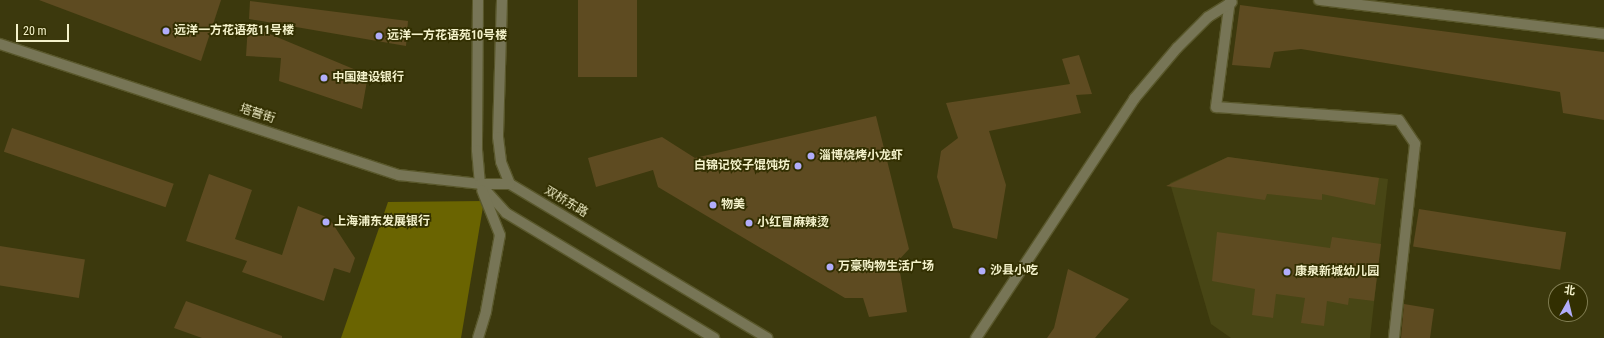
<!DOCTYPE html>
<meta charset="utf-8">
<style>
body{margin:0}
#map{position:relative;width:1604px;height:338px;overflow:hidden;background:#3c390d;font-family:"Roboto Condensed","Noto Sans SC",sans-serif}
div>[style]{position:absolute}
.built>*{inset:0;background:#484615}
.green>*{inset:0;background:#6a6401}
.building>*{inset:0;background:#5e4b21;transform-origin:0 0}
.roads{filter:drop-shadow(1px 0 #59572b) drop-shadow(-1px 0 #59572b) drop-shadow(0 1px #59572b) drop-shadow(0 -1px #59572b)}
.minor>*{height:10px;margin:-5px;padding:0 5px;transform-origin:5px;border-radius:5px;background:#777556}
.dots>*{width:11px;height:11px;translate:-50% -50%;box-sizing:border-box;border:2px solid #322f01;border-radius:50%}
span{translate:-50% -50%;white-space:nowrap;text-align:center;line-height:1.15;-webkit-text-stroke:3.5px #322f01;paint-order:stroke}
.poi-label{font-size:12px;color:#f4f2cb;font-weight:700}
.left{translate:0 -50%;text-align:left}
.right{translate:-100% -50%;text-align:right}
.street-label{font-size:12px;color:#f4f2cb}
.north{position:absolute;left:1548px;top:282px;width:40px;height:40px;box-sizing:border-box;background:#322f01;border:1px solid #807d52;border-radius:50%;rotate:8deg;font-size:11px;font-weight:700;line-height:16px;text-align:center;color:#f4f2cb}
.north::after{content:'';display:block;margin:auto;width:14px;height:18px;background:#b1adfa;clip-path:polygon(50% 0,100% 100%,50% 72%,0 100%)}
.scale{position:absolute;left:16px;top:24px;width:53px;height:18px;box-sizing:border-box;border:2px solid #f4f2cb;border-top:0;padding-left:5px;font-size:12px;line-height:14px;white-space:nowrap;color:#f4f2cb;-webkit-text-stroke:3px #322f01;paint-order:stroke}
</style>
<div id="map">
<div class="built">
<div style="clip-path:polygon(1228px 157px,1388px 179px,1370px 338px,1231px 338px,1211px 324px,1170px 183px)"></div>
</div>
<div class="green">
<div style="clip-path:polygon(484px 201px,461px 338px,341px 338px,388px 202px)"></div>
</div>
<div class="building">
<div style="clip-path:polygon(39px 0,221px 0,201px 61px)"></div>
<div style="left:578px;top:0;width:59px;height:77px"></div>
<div style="clip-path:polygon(250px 1px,408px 21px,406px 46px,249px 19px)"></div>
<div style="clip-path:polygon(1240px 5px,1604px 52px,1604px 120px,1563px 113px,1560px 92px,1301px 49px,1274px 52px,1270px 68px,1232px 65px)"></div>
<div style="clip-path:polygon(248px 25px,368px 75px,362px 109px,279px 81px,281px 58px,246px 56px)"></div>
<div style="clip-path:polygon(1079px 55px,1092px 94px,1076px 95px,1081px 113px,989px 131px,1006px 185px,997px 239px,953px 228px,937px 177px,941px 151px,958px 138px,946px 103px,1070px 84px,1062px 59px)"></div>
<div style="clip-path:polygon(876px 116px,909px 249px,898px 261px,907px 312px,869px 317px,863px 298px,845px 298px,658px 187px,653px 170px,596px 187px,588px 158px,662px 137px,695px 158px)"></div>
<div style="left:12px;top:128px;width:171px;height:25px;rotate:19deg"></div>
<div style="clip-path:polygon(1228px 157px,1379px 178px,1375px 205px,1322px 194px,1322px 200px,1267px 194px,1265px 200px,1166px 186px)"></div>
<div style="clip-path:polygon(209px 174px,252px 190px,235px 239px,282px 255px,298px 206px,329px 218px,355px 258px,350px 273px,334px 268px,324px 301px,242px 272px,247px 261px,186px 241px)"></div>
<div style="left:1419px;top:209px;width:149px;height:38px;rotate:9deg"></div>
<div style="clip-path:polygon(1217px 232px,1330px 248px,1332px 237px,1381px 244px,1374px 301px,1349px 298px,1348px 305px,1327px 301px,1324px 326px,1301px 323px,1305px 298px,1276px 294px,1273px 318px,1252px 315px,1255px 289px,1212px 281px)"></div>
<div style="left:0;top:246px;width:86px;height:39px;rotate:9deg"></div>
<div style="clip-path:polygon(1068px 269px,1129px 299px,1095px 338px,1047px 338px,1054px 328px)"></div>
<div style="clip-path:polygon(186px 301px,282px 336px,282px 338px,202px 338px,174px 328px)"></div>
<div style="clip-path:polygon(1404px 304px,1434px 309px,1430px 338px,1401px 338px)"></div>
</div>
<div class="roads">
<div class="minor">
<div style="left:478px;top:0;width:150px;rotate:90.4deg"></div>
<div style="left:477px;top:150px;width:34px;rotate:85deg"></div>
<div style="left:480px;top:184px;width:39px;rotate:48deg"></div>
<div style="left:506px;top:213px;width:243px;rotate:31deg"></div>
<div style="left:502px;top:0;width:137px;rotate:91.7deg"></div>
<div style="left:498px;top:137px;width:25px;rotate:83deg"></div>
<div style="left:501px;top:162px;width:24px;rotate:68deg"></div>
<div style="left:510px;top:184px;width:300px;rotate:30.9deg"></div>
<div style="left:1230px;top:0;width:108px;rotate:97.5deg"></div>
<div style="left:1216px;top:107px;width:183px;rotate:4.1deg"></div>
<div style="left:1399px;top:120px;width:29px;rotate:56deg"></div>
<div style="left:1415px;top:144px;width:195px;rotate:96.2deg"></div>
<div style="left:1319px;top:0;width:287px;rotate:6.8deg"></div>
<div style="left:0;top:44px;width:420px;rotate:18.2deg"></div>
<div style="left:399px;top:175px;width:81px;rotate:6.3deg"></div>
<div style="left:480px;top:184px;width:30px"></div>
<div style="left:478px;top:338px;width:28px;rotate:-73deg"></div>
<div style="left:486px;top:311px;width:77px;rotate:-79.6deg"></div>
<div style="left:500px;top:235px;width:48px;rotate:-111.8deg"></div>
<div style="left:976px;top:338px;width:287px;rotate:-56.5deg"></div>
<div style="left:1134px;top:99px;width:67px;rotate:-49.9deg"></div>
<div style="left:1177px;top:48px;width:44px;rotate:-45deg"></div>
<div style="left:1208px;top:17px;width:28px;rotate:-32deg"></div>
</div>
</div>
<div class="dots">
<div style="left:166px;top:31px;background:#b1adfa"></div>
<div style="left:379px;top:36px;background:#b1adfa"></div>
<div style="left:324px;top:78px;background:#b1adfa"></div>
<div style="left:811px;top:156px;background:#b1adfa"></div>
<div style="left:798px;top:166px;background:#b1adfa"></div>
<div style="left:713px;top:205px;background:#b1adfa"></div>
<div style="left:326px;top:222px;background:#b1adfa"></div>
<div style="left:749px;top:223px;background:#b1adfa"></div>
<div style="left:830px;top:267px;background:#b1adfa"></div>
<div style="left:982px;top:271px;background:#b1adfa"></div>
<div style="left:1287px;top:272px;background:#b1adfa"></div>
</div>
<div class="poi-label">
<span class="left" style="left:174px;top:31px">远洋一方花语苑11号楼</span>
<span class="left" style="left:387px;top:36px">远洋一方花语苑10号楼</span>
<span class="left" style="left:332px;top:78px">中国建设银行</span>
<span class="left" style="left:819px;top:156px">淄博烧烤小龙虾</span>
<span class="right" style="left:790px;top:166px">白锦记饺子馄饨坊</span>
<span class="left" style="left:721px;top:205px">物美</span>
<span class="left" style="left:334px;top:222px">上海浦东发展银行</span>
<span class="left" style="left:757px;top:223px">小红冒麻辣烫</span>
<span class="left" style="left:838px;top:267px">万豪购物生活广场</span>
<span class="left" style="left:990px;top:271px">沙县小吃</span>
<span class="left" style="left:1295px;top:272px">康泉新城幼儿园</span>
</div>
<div class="street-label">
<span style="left:257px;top:114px;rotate:18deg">塔营街</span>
<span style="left:566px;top:202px;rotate:31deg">双桥东路</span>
</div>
<div class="north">北</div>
<div class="scale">20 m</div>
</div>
